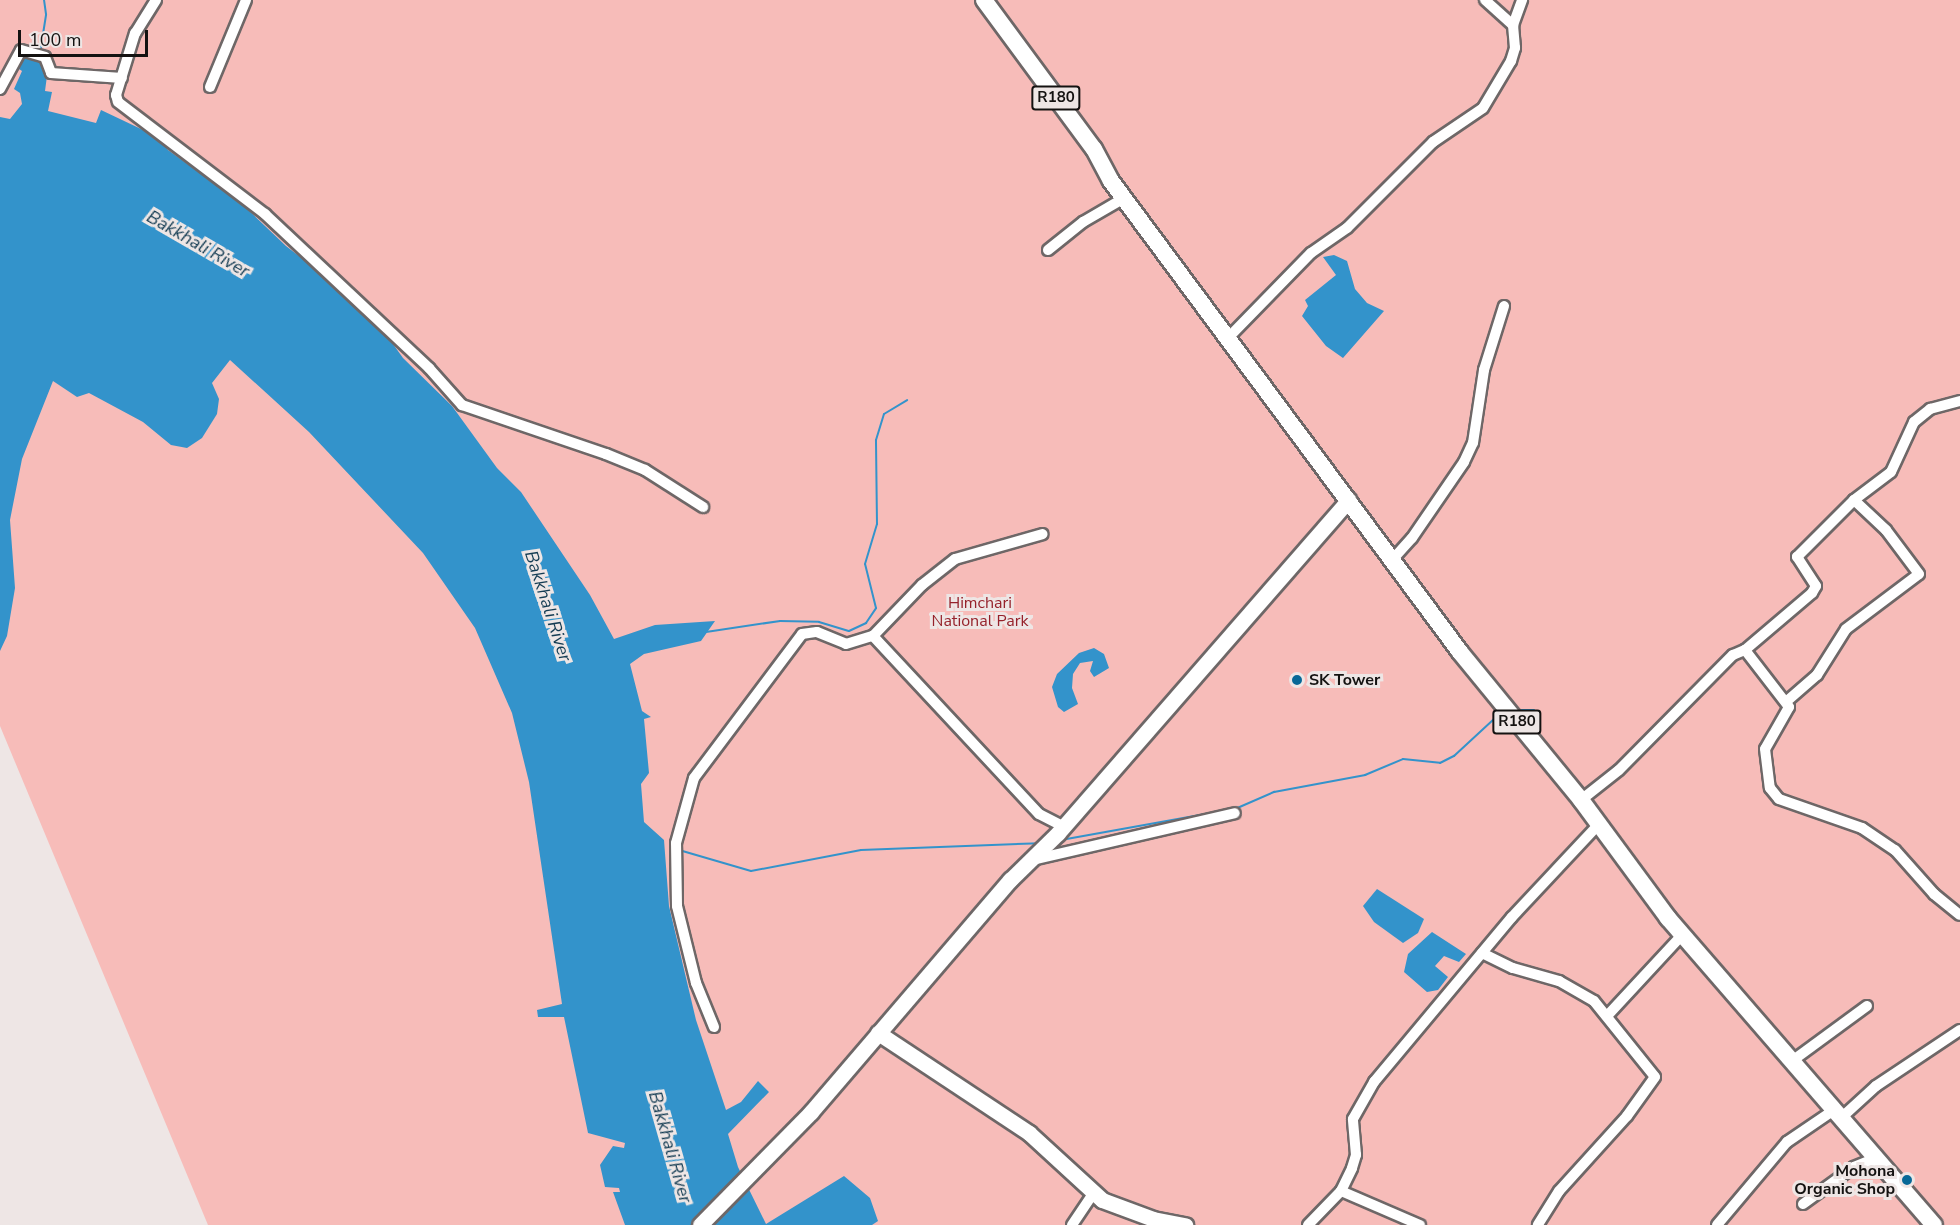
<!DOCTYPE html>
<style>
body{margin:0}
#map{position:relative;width:1960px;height:1225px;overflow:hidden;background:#eee6e5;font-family:"Nunito Sans",sans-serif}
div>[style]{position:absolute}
.green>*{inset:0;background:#f7bcb9}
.water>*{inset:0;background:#3393cb}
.stream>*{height:2px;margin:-1px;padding:0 1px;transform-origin:1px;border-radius:1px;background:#3393cb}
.roads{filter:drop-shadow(2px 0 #6e6767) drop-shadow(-2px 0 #6e6767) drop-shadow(0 2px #6e6767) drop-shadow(0 -2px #6e6767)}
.street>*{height:10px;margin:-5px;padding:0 5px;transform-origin:5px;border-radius:5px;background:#fff}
.secondary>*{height:15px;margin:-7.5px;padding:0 7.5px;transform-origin:7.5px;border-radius:7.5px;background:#fff}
.primary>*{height:16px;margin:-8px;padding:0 8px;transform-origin:8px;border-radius:8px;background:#fff}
.dots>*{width:16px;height:16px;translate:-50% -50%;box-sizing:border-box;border:3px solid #eee6e5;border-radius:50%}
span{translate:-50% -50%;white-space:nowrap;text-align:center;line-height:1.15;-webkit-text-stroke:6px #eee6e5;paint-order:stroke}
.shield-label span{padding:2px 4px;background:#eee6e5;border:2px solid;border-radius:4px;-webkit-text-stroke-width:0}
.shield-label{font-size:15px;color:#141211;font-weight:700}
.park-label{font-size:16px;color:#96222b}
.poi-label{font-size:16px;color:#141211;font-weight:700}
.left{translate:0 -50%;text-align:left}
.right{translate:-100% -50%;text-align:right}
.water-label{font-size:18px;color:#143c53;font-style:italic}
.scale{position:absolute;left:18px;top:30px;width:130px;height:27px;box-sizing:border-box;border:3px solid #141211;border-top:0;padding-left:8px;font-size:18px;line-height:21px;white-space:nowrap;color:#141211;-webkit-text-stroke:4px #eee6e5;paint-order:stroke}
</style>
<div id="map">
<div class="green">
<div style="clip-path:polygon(0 0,1960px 0,1960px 1225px,208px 1225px,0 726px)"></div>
</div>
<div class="water">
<div style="clip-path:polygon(31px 58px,42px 63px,47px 76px,45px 91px,52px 92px,48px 111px,96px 123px,101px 110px,160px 138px,168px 150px,240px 202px,286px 246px,330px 280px,388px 337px,403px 358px,452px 406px,497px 468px,521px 492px,590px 595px,614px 639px,655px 625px,715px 621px,701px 641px,644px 654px,630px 664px,642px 711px,651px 717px,644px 719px,649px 773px,641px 784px,644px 822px,664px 840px,669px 906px,696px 1020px,726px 1110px,741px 1102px,758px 1081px,769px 1092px,728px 1134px,738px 1167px,766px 1224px,844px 1176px,870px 1198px,878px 1221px,872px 1225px,625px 1225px,613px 1192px,620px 1192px,619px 1188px,605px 1187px,600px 1165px,613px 1146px,624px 1148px,625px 1143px,588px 1133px,564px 1017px,538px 1017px,537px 1010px,562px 1004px,529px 782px,512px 713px,475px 628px,423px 553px,309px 432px,230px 360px,212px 383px,219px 399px,217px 414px,202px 438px,187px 448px,171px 445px,143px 422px,89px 393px,77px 397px,53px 381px,22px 459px,10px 520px,15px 588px,7px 636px,0 651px,0 117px,10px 119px,22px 104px,20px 93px,14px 89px,22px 71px,16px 67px,18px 60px)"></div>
<div style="clip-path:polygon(1334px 255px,1347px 261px,1355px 289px,1367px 303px,1384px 311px,1343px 358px,1326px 346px,1302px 316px,1308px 306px,1305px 300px,1336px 275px,1323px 257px)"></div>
<div style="clip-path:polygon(1094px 648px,1104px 654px,1109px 668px,1094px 677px,1090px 671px,1093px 661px,1080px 663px,1073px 674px,1072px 688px,1078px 704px,1064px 712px,1058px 707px,1052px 687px,1057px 674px,1079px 653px)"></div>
<div style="clip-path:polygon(1377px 889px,1424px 919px,1418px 933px,1403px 943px,1374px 922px,1363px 906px)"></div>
<div style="clip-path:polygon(1432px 932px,1466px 954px,1459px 962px,1444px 956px,1435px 966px,1448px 977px,1438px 990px,1427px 992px,1404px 972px,1408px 954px)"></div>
</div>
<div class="stream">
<div style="left:40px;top:53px;width:39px;rotate:-81deg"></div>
<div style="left:46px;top:14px;width:14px;rotate:-98deg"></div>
<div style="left:706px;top:632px;width:75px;rotate:-8.5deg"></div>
<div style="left:780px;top:621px;width:39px;rotate:1deg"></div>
<div style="left:819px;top:622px;width:31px;rotate:17deg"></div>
<div style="left:849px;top:631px;width:19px;rotate:-25deg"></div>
<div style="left:866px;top:623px;width:18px;rotate:-56deg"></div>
<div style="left:876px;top:608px;width:45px;rotate:-104deg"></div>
<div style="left:865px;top:564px;width:42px;rotate:-73.3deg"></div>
<div style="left:877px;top:524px;width:84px;rotate:-90.7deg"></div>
<div style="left:876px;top:440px;width:27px;rotate:-73deg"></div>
<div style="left:884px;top:414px;width:27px;rotate:-31deg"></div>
<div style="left:1516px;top:710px;width:18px"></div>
<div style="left:1235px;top:809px;width:43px;rotate:-23.6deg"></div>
<div style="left:1274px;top:792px;width:93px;rotate:-10.6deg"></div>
<div style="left:1365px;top:775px;width:41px;rotate:-22.8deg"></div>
<div style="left:1403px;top:759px;width:37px;rotate:6deg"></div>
<div style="left:1440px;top:763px;width:16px;rotate:-27deg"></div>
<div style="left:1454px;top:756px;width:56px;rotate:-42.8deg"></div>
<div style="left:1061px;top:840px;width:158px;rotate:-10.2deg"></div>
<div style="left:679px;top:850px;width:75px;rotate:16.3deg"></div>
<div style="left:751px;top:871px;width:112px;rotate:-10.8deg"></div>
<div style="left:861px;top:850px;width:179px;rotate:-2.2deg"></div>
</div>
<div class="roads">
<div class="street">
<div style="left:156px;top:0;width:39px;rotate:122deg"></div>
<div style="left:135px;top:33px;width:65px;rotate:107deg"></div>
<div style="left:116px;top:95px;width:7px;rotate:74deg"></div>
<div style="left:118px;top:102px;width:185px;rotate:37.3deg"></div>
<div style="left:265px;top:214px;width:225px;rotate:43.2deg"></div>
<div style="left:429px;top:368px;width:50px;rotate:48.3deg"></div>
<div style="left:462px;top:405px;width:152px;rotate:18.8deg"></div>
<div style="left:606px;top:454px;width:42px;rotate:22.3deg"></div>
<div style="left:645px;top:470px;width:69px;rotate:32.5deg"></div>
<div style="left:1485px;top:0;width:38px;rotate:42deg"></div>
<div style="left:210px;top:87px;width:94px;rotate:-67.5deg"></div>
<div style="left:0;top:89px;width:44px;rotate:-61.7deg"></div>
<div style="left:21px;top:50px;width:25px;rotate:16deg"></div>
<div style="left:45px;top:57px;width:17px;rotate:69deg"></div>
<div style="left:51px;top:73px;width:71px;rotate:4deg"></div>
<div style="left:1048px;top:250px;width:45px;rotate:-38.7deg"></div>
<div style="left:1083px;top:222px;width:50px;rotate:-30.2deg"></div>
<div style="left:1228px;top:338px;width:119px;rotate:-45.7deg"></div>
<div style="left:1311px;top:253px;width:44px;rotate:-34.8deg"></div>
<div style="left:1347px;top:228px;width:122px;rotate:-45deg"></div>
<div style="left:1433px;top:142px;width:60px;rotate:-34.2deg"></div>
<div style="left:1483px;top:108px;width:55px;rotate:-59.2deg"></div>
<div style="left:1511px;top:61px;width:14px;rotate:-73deg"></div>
<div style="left:1515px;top:48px;width:23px;rotate:-95deg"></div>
<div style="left:1513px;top:25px;width:27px;rotate:-70deg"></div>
<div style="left:1393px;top:559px;width:28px;rotate:-48deg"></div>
<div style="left:1412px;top:538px;width:92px;rotate:-55.6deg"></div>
<div style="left:1464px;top:462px;width:21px;rotate:-65deg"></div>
<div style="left:1473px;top:443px;width:74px;rotate:-81.4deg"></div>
<div style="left:1484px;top:370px;width:67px;rotate:-72.6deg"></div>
<div style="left:873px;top:636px;width:243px;rotate:47deg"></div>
<div style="left:1039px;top:814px;width:28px;rotate:27deg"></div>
<div style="left:1745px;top:650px;width:72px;rotate:52.3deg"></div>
<div style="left:1789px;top:707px;width:48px;rotate:119.7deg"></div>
<div style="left:1765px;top:749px;width:39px;rotate:83deg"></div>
<div style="left:1770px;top:788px;width:14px;rotate:51deg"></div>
<div style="left:1779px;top:799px;width:88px;rotate:19.3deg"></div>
<div style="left:1862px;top:828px;width:40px;rotate:34deg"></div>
<div style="left:1895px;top:850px;width:59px;rotate:48.4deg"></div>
<div style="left:1934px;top:894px;width:33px;rotate:39deg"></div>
<div style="left:1787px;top:701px;width:40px;rotate:-41deg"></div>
<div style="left:1817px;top:675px;width:54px;rotate:-57.8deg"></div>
<div style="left:1846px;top:629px;width:91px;rotate:-37deg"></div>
<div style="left:1919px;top:574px;width:55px;rotate:-126.9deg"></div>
<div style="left:1886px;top:530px;width:44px;rotate:-136.8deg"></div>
<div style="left:1581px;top:800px;width:48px;rotate:-38.3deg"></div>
<div style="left:1619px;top:770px;width:162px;rotate:-45.3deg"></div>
<div style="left:1733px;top:655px;width:13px;rotate:-23deg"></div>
<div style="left:1745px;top:650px;width:88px;rotate:-40.4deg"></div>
<div style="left:1812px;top:593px;width:8px;rotate:-60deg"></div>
<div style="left:1816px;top:586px;width:35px;rotate:-123deg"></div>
<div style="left:1797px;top:557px;width:81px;rotate:-45deg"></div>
<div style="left:1854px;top:500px;width:46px;rotate:-37.1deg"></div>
<div style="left:1891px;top:472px;width:55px;rotate:-65.3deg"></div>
<div style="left:1914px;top:422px;width:21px;rotate:-39deg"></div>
<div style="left:1930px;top:409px;width:31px;rotate:-15deg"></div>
<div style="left:1032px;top:860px;width:208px;rotate:-13deg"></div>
<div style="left:1482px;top:953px;width:34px;rotate:26deg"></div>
<div style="left:1513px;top:968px;width:48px;rotate:15.8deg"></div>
<div style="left:1559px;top:981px;width:40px;rotate:29.7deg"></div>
<div style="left:1594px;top:1001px;width:97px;rotate:51.2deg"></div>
<div style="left:1655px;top:1077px;width:48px;rotate:125.7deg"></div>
<div style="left:1627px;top:1116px;width:101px;rotate:132.2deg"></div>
<div style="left:1559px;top:1191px;width:40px;rotate:122deg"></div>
<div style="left:1607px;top:1016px;width:110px;rotate:-47.2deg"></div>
<div style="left:714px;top:1027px;width:48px;rotate:-112.2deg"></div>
<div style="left:696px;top:983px;width:79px;rotate:-103.9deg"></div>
<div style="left:677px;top:906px;width:63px;rotate:-90.9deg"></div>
<div style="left:676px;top:843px;width:67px;rotate:-74.5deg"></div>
<div style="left:694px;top:778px;width:180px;rotate:-53.1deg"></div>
<div style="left:802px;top:634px;width:15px;rotate:-8deg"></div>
<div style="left:817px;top:632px;width:31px;rotate:22deg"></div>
<div style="left:846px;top:644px;width:28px;rotate:-17deg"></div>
<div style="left:873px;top:636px;width:71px;rotate:-46.1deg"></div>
<div style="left:922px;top:585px;width:42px;rotate:-38.2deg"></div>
<div style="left:955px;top:559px;width:91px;rotate:-15.9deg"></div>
<div style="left:1792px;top:1061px;width:93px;rotate:-36.3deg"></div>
<div style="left:1841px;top:1118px;width:47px;rotate:-42.4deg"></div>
<div style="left:1876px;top:1086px;width:101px;rotate:-33.7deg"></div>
<div style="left:1341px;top:1191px;width:86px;rotate:23.3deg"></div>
<div style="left:1803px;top:1204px;width:63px;rotate:-36deg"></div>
<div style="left:1854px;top:1167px;width:24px;rotate:-22deg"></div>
<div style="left:1072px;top:1225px;width:37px;rotate:-56deg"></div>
<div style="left:1308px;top:1225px;width:47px;rotate:-45.9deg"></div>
<div style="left:1341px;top:1191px;width:25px;rotate:-64deg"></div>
<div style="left:1352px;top:1168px;width:14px;rotate:-73deg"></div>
<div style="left:1356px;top:1155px;width:36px;rotate:-95deg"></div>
<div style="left:1353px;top:1119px;width:43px;rotate:-60.4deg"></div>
<div style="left:1374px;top:1082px;width:215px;rotate:-50.1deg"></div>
<div style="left:1512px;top:917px;width:127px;rotate:-46.9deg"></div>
<div style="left:1717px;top:1225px;width:109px;rotate:-49.9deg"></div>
<div style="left:1787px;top:1142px;width:57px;rotate:-34.2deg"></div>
</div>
<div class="secondary">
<div style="left:878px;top:1033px;width:181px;rotate:33.5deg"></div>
<div style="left:1029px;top:1133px;width:99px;rotate:42.5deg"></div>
<div style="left:1102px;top:1200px;width:54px;rotate:20.4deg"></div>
<div style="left:1153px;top:1219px;width:33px;rotate:11deg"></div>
<div style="left:700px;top:1225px;width:158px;rotate:-45.5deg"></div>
<div style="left:811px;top:1112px;width:306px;rotate:-49.4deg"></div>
<div style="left:1010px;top:880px;width:67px;rotate:-44.4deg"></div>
<div style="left:1058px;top:833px;width:442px;rotate:-48.9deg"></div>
</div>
<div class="primary">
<div style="left:984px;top:0;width:185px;rotate:53.6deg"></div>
<div style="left:1094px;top:149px;width:36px;rotate:62deg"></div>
<div style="left:1111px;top:181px;width:586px;rotate:53.46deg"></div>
<div style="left:1460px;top:652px;width:191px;rotate:50.7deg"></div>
<div style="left:1581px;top:800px;width:147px;rotate:53.6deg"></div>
<div style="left:1668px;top:918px;width:406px;rotate:49.1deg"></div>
</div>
</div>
<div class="dots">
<div style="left:1297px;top:680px;background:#076897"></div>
<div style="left:1907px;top:1180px;background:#076897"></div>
</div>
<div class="shield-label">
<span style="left:1056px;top:98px">R180</span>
<span style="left:1517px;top:722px">R180</span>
</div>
<div class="park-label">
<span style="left:980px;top:612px">Himchari<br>National Park</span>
</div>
<div class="poi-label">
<span class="left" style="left:1309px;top:680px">SK Tower</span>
<span class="right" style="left:1895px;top:1180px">Mohona<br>Organic Shop</span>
</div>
<div class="water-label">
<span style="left:198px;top:244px;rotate:30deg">Bakkhali River</span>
<span style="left:548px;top:606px;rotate:72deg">Bakkhali River</span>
<span style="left:670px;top:1147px;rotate:74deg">Bakkhali River</span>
</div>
<div class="scale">100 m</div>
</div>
